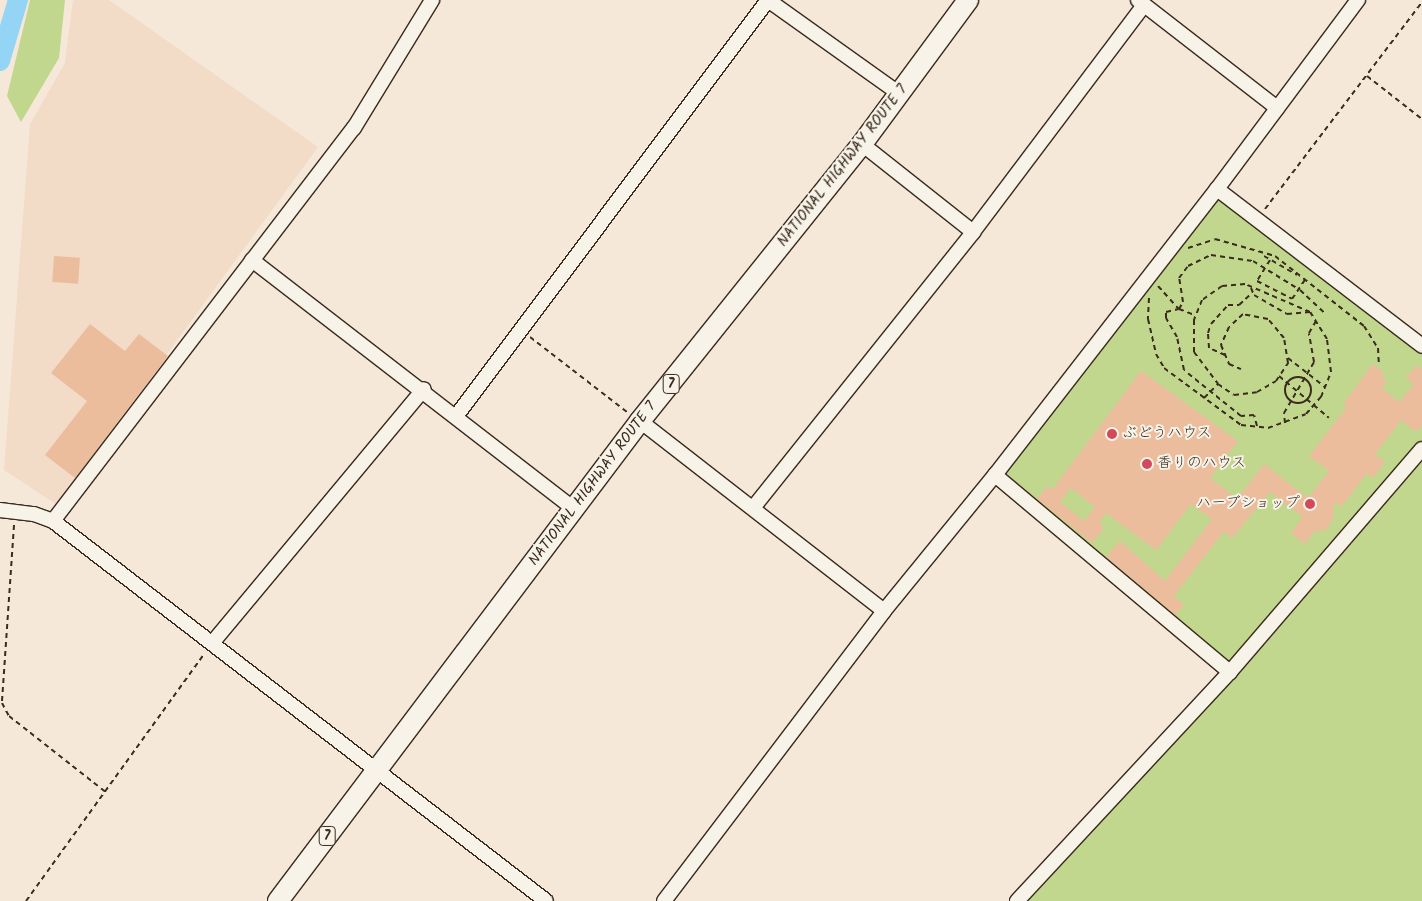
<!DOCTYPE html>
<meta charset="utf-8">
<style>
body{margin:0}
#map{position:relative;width:1422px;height:901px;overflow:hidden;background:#f5e8d9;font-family:Kalam,"Klee One",sans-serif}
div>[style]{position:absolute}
.built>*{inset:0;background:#f2dbc7}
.green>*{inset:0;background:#c1d78d}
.river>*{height:20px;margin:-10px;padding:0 10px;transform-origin:10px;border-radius:10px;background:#94d5f5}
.building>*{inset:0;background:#ecbd9c;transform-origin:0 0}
.path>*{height:2px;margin-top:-1px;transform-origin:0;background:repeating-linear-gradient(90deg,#3b2a1e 0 5px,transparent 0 9px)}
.path>.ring{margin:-1px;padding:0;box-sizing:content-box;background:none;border:2px solid #3b2a1e;border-radius:50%}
.roads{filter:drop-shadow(1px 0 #3b2a1e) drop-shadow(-1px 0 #3b2a1e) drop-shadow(0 1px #3b2a1e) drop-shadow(0 -1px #3b2a1e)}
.minor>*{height:14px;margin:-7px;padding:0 7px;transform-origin:7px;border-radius:7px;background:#f7f3e8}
.highway>*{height:20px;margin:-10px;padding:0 10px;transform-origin:10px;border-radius:10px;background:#f7f3e8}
.dots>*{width:14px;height:14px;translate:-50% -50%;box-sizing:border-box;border:2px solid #f7f3e8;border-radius:50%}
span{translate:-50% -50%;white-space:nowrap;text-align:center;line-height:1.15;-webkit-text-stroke:4px #f7f3e8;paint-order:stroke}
.shield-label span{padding:1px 4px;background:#f7f3e8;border:1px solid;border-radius:4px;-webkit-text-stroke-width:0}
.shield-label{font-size:14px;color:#3b2a1e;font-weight:700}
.street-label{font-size:15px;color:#3b2a1e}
.poi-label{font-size:15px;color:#3b2a1e}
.left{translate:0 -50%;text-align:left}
.right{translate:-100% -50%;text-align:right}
</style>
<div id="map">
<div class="built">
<div style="clip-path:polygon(73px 0,109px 0,318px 147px,57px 505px,4px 470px,30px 124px,65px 63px)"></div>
</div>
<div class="green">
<div style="clip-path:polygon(30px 0,65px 0,59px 58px,21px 122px,7px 96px)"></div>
<div style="clip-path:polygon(1219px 194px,1422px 351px,1422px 441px,1230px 665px,1001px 473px)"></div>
<div style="clip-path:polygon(1422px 458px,1422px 901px,1025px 901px,1230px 683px)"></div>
</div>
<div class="river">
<div style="left:0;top:61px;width:64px;rotate:-73.6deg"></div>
</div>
<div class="building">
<div style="left:54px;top:256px;width:26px;height:26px;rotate:4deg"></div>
<div style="clip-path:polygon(90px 324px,125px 351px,139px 334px,168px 356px,75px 478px,45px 455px,87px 401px,51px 373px)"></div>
<div style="clip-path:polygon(evenodd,1373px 364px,1384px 373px,1381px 377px,1387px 381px,1382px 388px,1399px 402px,1414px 384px,1406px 378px,1417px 365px,1422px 369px,1422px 425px,1416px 432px,1401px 420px,1375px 454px,1385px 462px,1373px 478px,1367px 473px,1341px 507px,1334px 501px,1333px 519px,1326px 530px,1315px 531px,1305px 544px,1291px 533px,1303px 517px,1270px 492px,1232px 538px,1224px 531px,1174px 596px,1184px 605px,1175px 615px,1106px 557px,1120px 541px,1165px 581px,1212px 519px,1191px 504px,1156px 550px,1106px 513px,1099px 523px,1104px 528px,1092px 543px,1037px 499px,1047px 486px,1052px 490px,1141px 371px,1238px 441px,1210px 478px,1237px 499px,1264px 464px,1308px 498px,1329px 471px,1309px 456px,1347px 407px,1343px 404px,1373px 364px,1071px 488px,1095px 507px,1084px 521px,1060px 502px,1071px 488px)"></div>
</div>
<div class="path">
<div style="left:1367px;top:76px;width:70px;rotate:38deg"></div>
<div style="left:1265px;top:209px;width:260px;rotate:-52.8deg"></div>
<div style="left:1188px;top:248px;width:28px;rotate:-18deg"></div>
<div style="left:1215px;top:239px;width:62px;rotate:15.8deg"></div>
<div style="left:1275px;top:256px;width:113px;rotate:38.2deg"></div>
<div style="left:1364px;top:326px;width:26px;rotate:58deg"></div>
<div style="left:1378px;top:348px;width:18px;rotate:87deg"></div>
<div style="left:1264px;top:256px;width:38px;rotate:30deg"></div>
<div style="left:1270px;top:260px;width:25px;rotate:122deg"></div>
<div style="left:1257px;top:281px;width:39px;rotate:27deg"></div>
<div style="left:1292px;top:299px;width:23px;rotate:-56deg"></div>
<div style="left:1158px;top:286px;width:31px;rotate:48deg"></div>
<div style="left:1179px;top:309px;width:17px;rotate:21deg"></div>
<div style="left:1251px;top:288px;width:8px;rotate:67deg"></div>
<div style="left:1254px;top:295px;width:38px;rotate:30deg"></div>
<div style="left:1287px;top:314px;width:23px;rotate:-5deg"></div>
<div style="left:1149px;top:298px;width:21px;rotate:93deg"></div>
<div style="left:1148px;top:319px;width:36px;rotate:77deg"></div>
<div style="left:1156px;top:354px;width:16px;rotate:60deg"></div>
<div style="left:1164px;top:368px;width:96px;rotate:36.5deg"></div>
<div style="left:1241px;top:425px;width:27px;rotate:6deg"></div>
<div style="left:1268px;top:428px;width:40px;rotate:-20.2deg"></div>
<div style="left:1306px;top:414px;width:23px;rotate:-49deg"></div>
<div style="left:1321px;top:397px;width:27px;rotate:-68deg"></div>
<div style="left:1331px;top:372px;width:33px;rotate:-97deg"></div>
<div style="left:1327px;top:339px;width:32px;rotate:-122deg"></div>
<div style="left:1310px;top:312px;width:71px;rotate:-156.7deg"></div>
<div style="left:1245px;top:284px;width:23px;rotate:175deg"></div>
<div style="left:1222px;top:286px;width:24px;rotate:145deg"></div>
<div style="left:1202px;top:300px;width:22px;rotate:112deg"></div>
<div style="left:1194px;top:320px;width:32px;rotate:90deg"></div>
<div style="left:1194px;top:352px;width:40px;rotate:53deg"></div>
<div style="left:1218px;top:384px;width:19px;rotate:35deg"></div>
<div style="left:1234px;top:395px;width:23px;rotate:-7deg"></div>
<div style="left:1257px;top:392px;width:22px;rotate:-30deg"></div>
<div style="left:1276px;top:381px;width:22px;rotate:-56deg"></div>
<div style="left:1288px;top:363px;width:25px;rotate:-99deg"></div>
<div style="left:1284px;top:338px;width:25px;rotate:-130deg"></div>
<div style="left:1268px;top:319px;width:25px;rotate:-169deg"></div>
<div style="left:1243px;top:314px;width:19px;rotate:137deg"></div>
<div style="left:1229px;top:327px;width:20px;rotate:114deg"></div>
<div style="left:1221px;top:345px;width:21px;rotate:67deg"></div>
<div style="left:1229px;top:364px;width:13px;rotate:23deg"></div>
<div style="left:530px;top:337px;width:123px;rotate:37.7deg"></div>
<div style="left:1225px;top:355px;width:17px;rotate:-156deg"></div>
<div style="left:1209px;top:348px;width:15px;rotate:-94deg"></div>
<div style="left:1208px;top:333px;width:9px;rotate:-72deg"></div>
<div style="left:1211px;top:324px;width:25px;rotate:-48deg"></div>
<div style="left:1228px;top:305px;width:11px"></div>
<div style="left:1239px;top:305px;width:18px;rotate:-43deg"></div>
<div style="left:1288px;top:358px;width:47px;rotate:38.1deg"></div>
<div style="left:1279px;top:376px;width:65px;rotate:40deg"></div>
<div class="ring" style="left:1285px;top:377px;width:24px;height:24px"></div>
<div style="left:1204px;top:398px;width:20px;rotate:-45deg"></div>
<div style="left:1285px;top:423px;width:10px;rotate:-96deg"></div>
<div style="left:1284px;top:413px;width:59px;rotate:-59.5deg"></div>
<div style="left:1314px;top:362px;width:29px;rotate:-100deg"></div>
<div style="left:1309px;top:333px;width:14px;rotate:-60deg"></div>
<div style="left:1257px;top:426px;width:11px;rotate:-105deg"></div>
<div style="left:1254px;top:415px;width:13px;rotate:176deg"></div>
<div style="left:1241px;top:416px;width:73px;rotate:-141.1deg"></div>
<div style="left:1184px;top:370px;width:34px;rotate:-102deg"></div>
<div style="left:1177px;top:337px;width:22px;rotate:-120deg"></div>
<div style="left:1166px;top:318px;width:6px;rotate:-90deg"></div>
<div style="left:1166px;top:312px;width:13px;rotate:-13deg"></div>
<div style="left:1179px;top:309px;width:8px;rotate:-60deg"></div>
<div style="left:1183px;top:302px;width:24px;rotate:-99deg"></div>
<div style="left:1179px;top:278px;width:15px;rotate:-53deg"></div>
<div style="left:1188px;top:266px;width:25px;rotate:-26deg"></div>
<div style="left:1211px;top:255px;width:42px;rotate:8.1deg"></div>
<div style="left:1253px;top:261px;width:55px;rotate:31.7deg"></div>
<div style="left:1300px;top:290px;width:34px;rotate:43deg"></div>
<div style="left:14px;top:525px;width:178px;rotate:93.9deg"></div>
<div style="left:2px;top:703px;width:15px;rotate:62deg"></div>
<div style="left:9px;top:716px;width:125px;rotate:38.2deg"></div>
<div style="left:26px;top:901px;width:304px;rotate:-54.2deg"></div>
</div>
<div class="roads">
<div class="minor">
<div style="left:768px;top:0;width:162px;rotate:35.5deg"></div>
<div style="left:1138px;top:0;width:176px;rotate:37.8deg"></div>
<div style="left:862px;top:144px;width:142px;rotate:38.4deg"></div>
<div style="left:1217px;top:189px;width:258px;rotate:37.4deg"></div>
<div style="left:252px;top:260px;width:407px;rotate:37.7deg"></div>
<div style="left:457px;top:415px;width:519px;rotate:-53.15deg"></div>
<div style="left:640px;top:421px;width:309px;rotate:37.9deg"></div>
<div style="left:995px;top:475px;width:307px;rotate:40deg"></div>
<div style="left:753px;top:508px;width:353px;rotate:-51.4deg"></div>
<div style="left:973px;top:232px;width:284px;rotate:-53deg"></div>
<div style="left:0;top:510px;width:34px;rotate:7deg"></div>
<div style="left:34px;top:514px;width:20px;rotate:20deg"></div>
<div style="left:53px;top:521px;width:622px;rotate:37.62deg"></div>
<div style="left:53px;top:521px;width:495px;rotate:-52.6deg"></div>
<div style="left:354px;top:128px;width:150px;rotate:-58.6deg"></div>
<div style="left:213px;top:642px;width:329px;rotate:-50.2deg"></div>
<div style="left:664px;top:901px;width:364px;rotate:-52.8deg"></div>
<div style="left:884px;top:611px;width:176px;rotate:-50.8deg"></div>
<div style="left:995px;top:475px;width:362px;rotate:-52.2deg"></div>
<div style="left:1217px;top:189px;width:236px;rotate:-53.3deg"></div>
<div style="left:1017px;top:901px;width:313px;rotate:-47.1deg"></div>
<div style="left:1230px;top:672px;width:294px;rotate:-49.3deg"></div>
</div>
<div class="highway">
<div style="left:278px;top:901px;width:601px;rotate:-52.98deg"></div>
<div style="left:640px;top:421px;width:355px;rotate:-51.3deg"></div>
<div style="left:862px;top:144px;width:179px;rotate:-53.6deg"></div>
</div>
</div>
<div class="dots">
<div style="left:1112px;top:434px;background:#d1495b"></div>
<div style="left:1147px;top:464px;background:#d1495b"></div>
<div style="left:1310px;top:504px;background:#d1495b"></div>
</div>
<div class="shield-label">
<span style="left:671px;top:384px">7</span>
<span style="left:327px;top:836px">7</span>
</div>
<div class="street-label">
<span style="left:843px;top:166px;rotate:-52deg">NATIONAL HIGHWAY ROUTE 7</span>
<span style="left:593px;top:484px;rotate:-53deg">NATIONAL HIGHWAY ROUTE 7</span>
</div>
<div class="poi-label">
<span class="left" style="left:1122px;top:434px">ぶどうハウス</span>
<span class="left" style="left:1157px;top:464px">香りのハウス</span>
<span class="right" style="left:1300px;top:504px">ハーブショップ</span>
</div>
</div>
